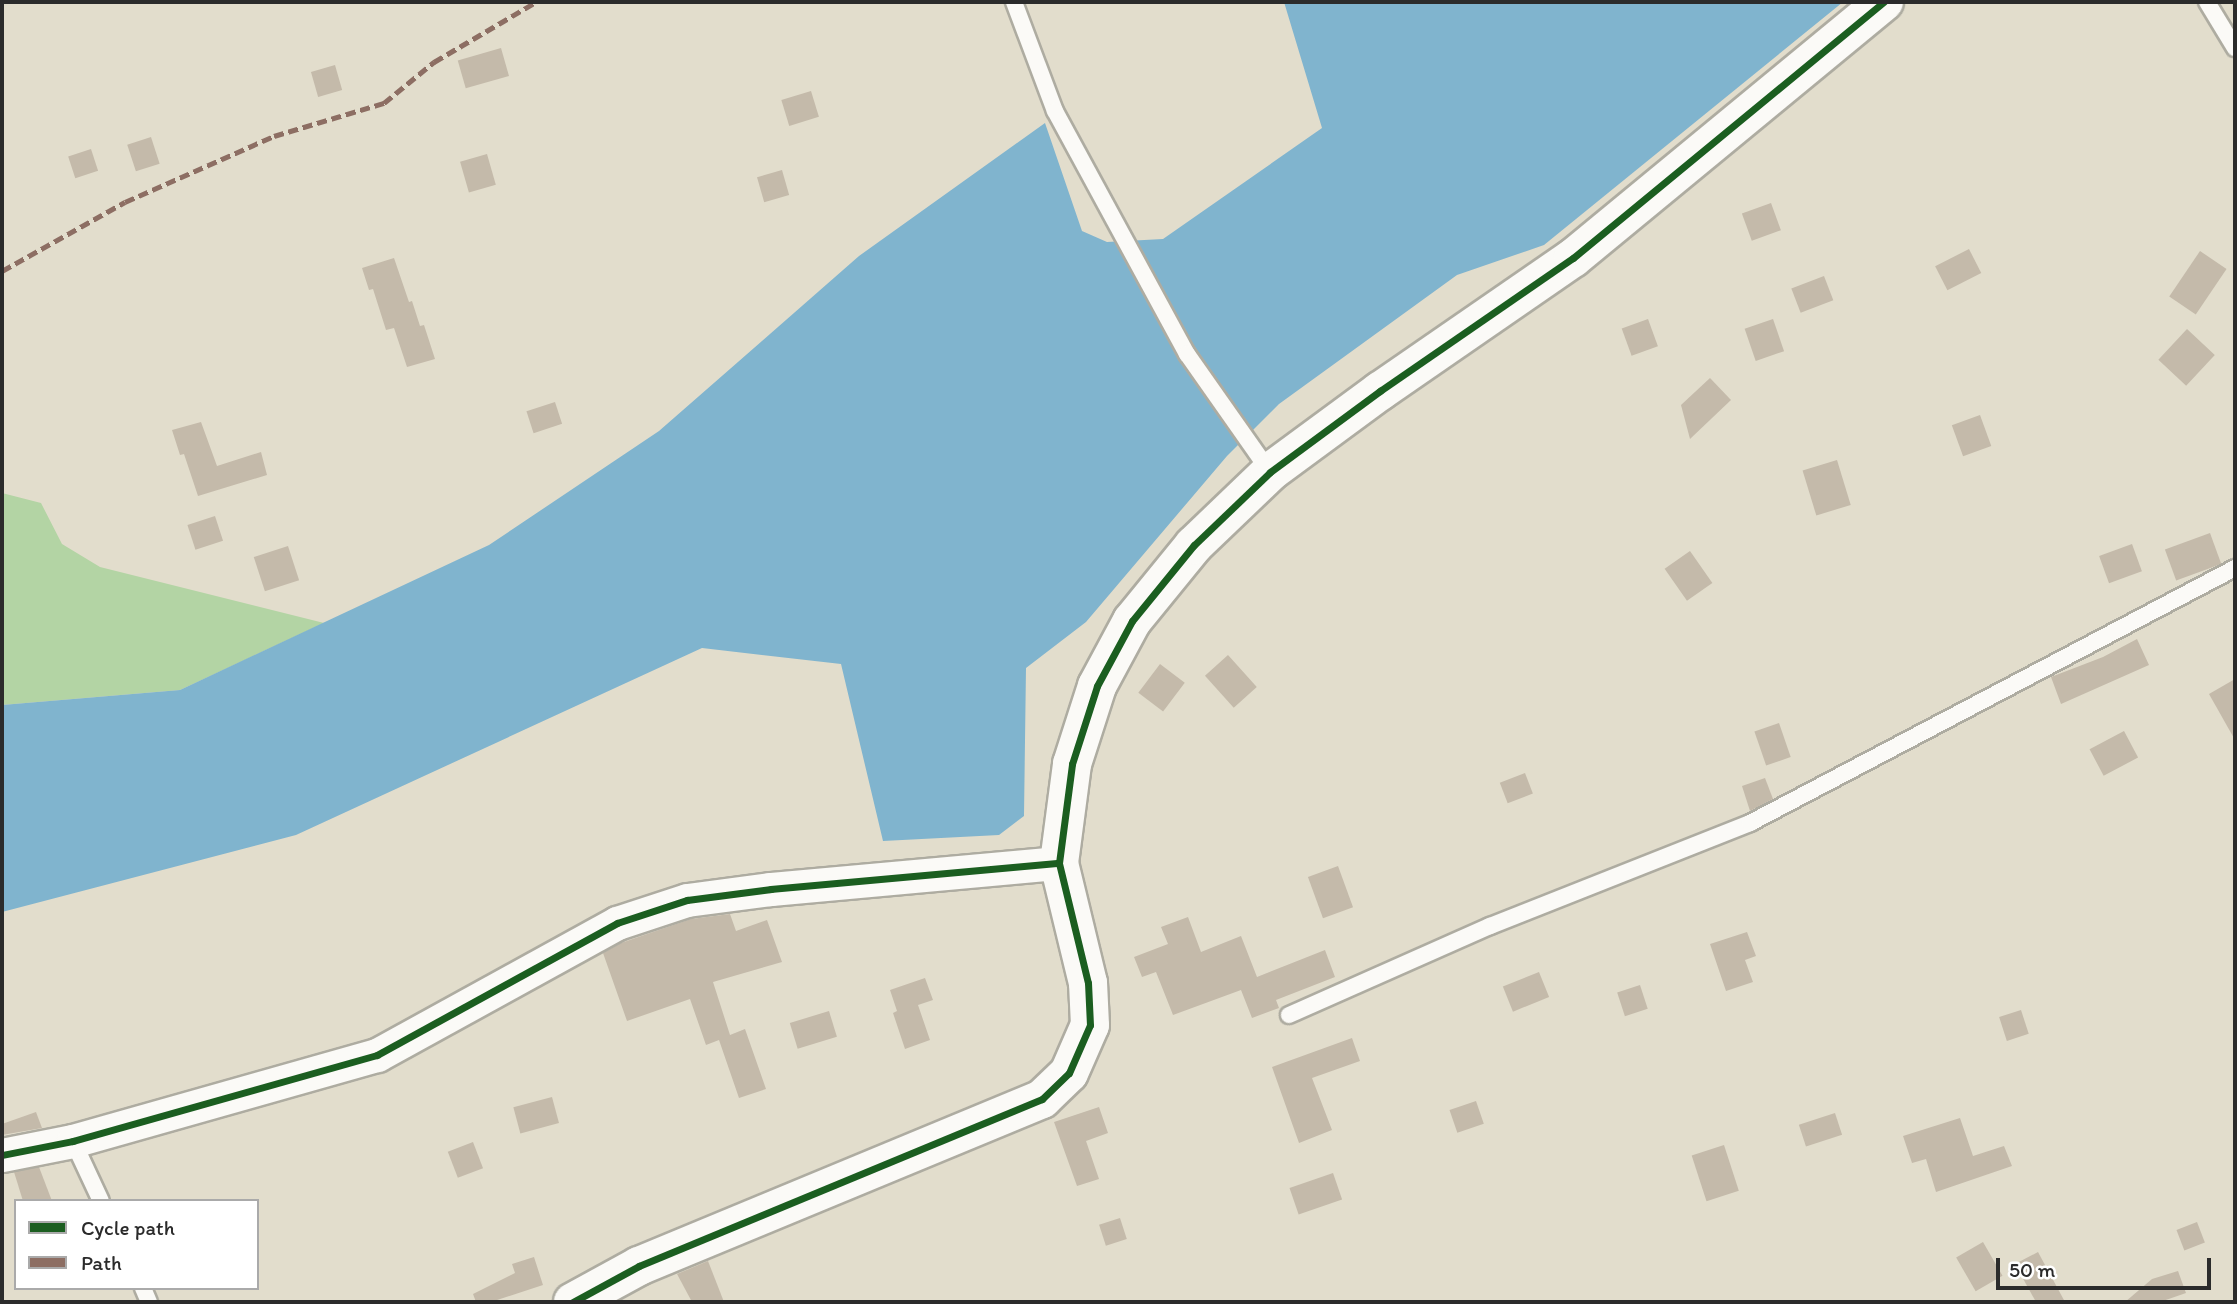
<!DOCTYPE html>
<style>
body{margin:0}
#map{position:relative;width:2237px;height:1304px;overflow:hidden;background:#e2ddcc;font-family:Itim,sans-serif}
div>[style]{position:absolute}
.green>*{inset:0;background:#b3d4a4}
.water>*{inset:0;background:#80b4ce}
.building>*{inset:0;background:#c4baaa;transform-origin:0 0}
.roads{filter:drop-shadow(2px 0 #aeaca1) drop-shadow(-2px 0 #aeaca1) drop-shadow(0 2px #aeaca1) drop-shadow(0 -2px #aeaca1)}
.service>*{height:16px;margin:-8px;padding:0 8px;transform-origin:8px;border-radius:8px;background:#fbfaf7}
.minor>*{height:33px;margin:-16.5px;padding:0 16.5px;transform-origin:16.5px;border-radius:16.5px;background:#fbfaf7}
.tertiary>*{height:38px;margin:-19px;padding:0 19px;transform-origin:19px;border-radius:19px;background:#fbfaf7}
.quiet>*{height:5px;margin-top:-2.5px;transform-origin:0;background:repeating-linear-gradient(90deg,#8d6e63 0 10px,transparent 0 15px)}
.cycleway>*{height:7px;margin:-3.5px;padding:0 3.5px;transform-origin:3.5px;border-radius:3.5px;background:#1b5e20}
span{translate:-50% -50%;white-space:nowrap;text-align:center;line-height:1.15;-webkit-text-stroke:6px #fff;paint-order:stroke}
.frame{position:absolute;inset:0;border:4px solid #2b2b2b;pointer-events:none}
.legend{position:absolute;left:14px;top:1199px;width:245px;height:91px;box-sizing:border-box;background:#fff;border:2px solid #aaa;margin:0;padding:9px 12px;list-style:none;font-size:21px;color:#2b2b2b}
.legend li{display:flex;align-items:center;gap:14px;height:35px}
.legend b{width:35px;border:2px solid #aaa}
.scale{position:absolute;left:1996px;top:1258px;width:215px;height:32px;box-sizing:border-box;border:4px solid #2b2b2b;border-top:0;padding-left:9px;font-size:21px;line-height:24px;white-space:nowrap;color:#2b2b2b;-webkit-text-stroke:5px #fff;paint-order:stroke}
</style>
<div id="map">
<div class="green">
<div style="clip-path:polygon(2px 493px,41px 503px,62px 544px,100px 567px,324px 623px,180px 690px,2px 705px)"></div>
</div>
<div class="water">
<div style="clip-path:polygon(1284px 2px,1843px 2px,1544px 245px,1457px 275px,1279px 404px,1227px 456px,1086px 622px,1026px 668px,1024px 816px,999px 835px,883px 841px,841px 664px,702px 648px,296px 835px,2px 912px,2px 705px,180px 690px,489px 545px,659px 431px,859px 256px,1045px 123px,1082px 231px,1107px 242px,1163px 239px,1322px 128px)"></div>
</div>
<div class="building">
<div style="left:501px;top:48px;width:29px;height:45px;rotate:74deg"></div>
<div style="left:335px;top:65px;width:26px;height:25px;rotate:74deg"></div>
<div style="left:811px;top:91px;width:27px;height:31px;rotate:73deg"></div>
<div style="left:151px;top:137px;width:28px;height:25px;rotate:72deg"></div>
<div style="left:91px;top:149px;width:23px;height:24px;rotate:72deg"></div>
<div style="left:487px;top:154px;width:32px;height:28px;rotate:74deg"></div>
<div style="left:782px;top:170px;width:26px;height:26px;rotate:74deg"></div>
<div style="left:1771px;top:203px;width:29px;height:31px;rotate:70deg"></div>
<div style="left:1969px;top:249px;width:27px;height:38px;rotate:63deg"></div>
<div style="left:2200px;top:251px;width:32px;height:55px;rotate:34deg"></div>
<div style="clip-path:polygon(394px 258px,409px 302px,412px 301px,420px 326px,424px 325px,435px 359px,407px 367px,394px 328px,386px 330px,373px 289px,369px 290px,362px 268px)"></div>
<div style="left:1824px;top:276px;width:26px;height:35px;rotate:69deg"></div>
<div style="left:1648px;top:319px;width:29px;height:28px;rotate:70deg"></div>
<div style="left:1773px;top:319px;width:34px;height:30px;rotate:71deg"></div>
<div style="left:2187px;top:329px;width:38px;height:42px;rotate:43deg"></div>
<div style="clip-path:polygon(1710px 378px,1731px 400px,1690px 439px,1681px 405px)"></div>
<div style="left:555px;top:402px;width:23px;height:30px;rotate:72deg"></div>
<div style="left:1980px;top:415px;width:33px;height:30px;rotate:70deg"></div>
<div style="clip-path:polygon(201px 422px,217px 466px,261px 452px,267px 475px,198px 496px,184px 454px,180px 455px,172px 430px)"></div>
<div style="left:1837px;top:460px;width:47px;height:36px;rotate:73deg"></div>
<div style="left:215px;top:516px;width:26px;height:29px;rotate:72deg"></div>
<div style="left:2210px;top:533px;width:33px;height:48px;rotate:70deg"></div>
<div style="left:2132px;top:544px;width:29px;height:35px;rotate:70deg"></div>
<div style="left:288px;top:546px;width:36px;height:36px;rotate:72deg"></div>
<div style="left:1690px;top:551px;width:39px;height:31px;rotate:55deg"></div>
<div style="clip-path:polygon(2137px 639px,2149px 665px,2061px 704px,2051px 677px,2103px 657px)"></div>
<div style="left:1228px;top:655px;width:43px;height:31px;rotate:48deg"></div>
<div style="left:1160px;top:664px;width:31px;height:36px;rotate:37deg"></div>
<div style="clip-path:polygon(2235px 679px,2235px 740px,2209px 694px)"></div>
<div style="left:1779px;top:723px;width:36px;height:26px;rotate:71deg"></div>
<div style="left:2124px;top:731px;width:30px;height:39px;rotate:62deg"></div>
<div style="left:1525px;top:773px;width:22px;height:27px;rotate:69deg"></div>
<div style="clip-path:polygon(1765px 778px,1773px 799px,1750px 811px,1742px 786px)"></div>
<div style="left:1338px;top:866px;width:44px;height:32px;rotate:70deg"></div>
<div style="clip-path:polygon(730px 914px,736px 931px,767px 920px,782px 962px,713px 982px,730px 1035px,745px 1029px,766px 1089px,739px 1098px,719px 1040px,706px 1045px,690px 999px,627px 1021px,603px 953px,621px 943px,691px 919px)"></div>
<div style="clip-path:polygon(1188px 917px,1201px 952px,1241px 936px,1257px 977px,1325px 950px,1335px 977px,1276px 1000px,1279px 1008px,1252px 1018px,1241px 990px,1173px 1015px,1156px 972px,1142px 977px,1134px 957px,1168px 944px,1161px 927px)"></div>
<div style="clip-path:polygon(1747px 932px,1756px 956px,1745px 960px,1753px 982px,1726px 991px,1710px 944px)"></div>
<div style="left:1539px;top:972px;width:27px;height:39px;rotate:68deg"></div>
<div style="clip-path:polygon(925px 978px,933px 1000px,918px 1005px,930px 1040px,905px 1049px,893px 1013px,897px 1011px,890px 990px)"></div>
<div style="left:1640px;top:985px;width:25px;height:24px;rotate:72deg"></div>
<div style="left:2021px;top:1010px;width:25px;height:23px;rotate:72deg"></div>
<div style="left:829px;top:1011px;width:27px;height:41px;rotate:73deg"></div>
<div style="clip-path:polygon(1352px 1038px,1360px 1061px,1312px 1078px,1332px 1130px,1299px 1143px,1272px 1067px)"></div>
<div style="left:552px;top:1097px;width:27px;height:40px;rotate:75deg"></div>
<div style="left:1476px;top:1101px;width:24px;height:28px;rotate:71deg"></div>
<div style="clip-path:polygon(1099px 1107px,1108px 1133px,1086px 1141px,1099px 1179px,1077px 1186px,1054px 1122px)"></div>
<div style="clip-path:polygon(36px 1112px,42px 1128px,2px 1135px,2px 1124px)"></div>
<div style="left:1835px;top:1113px;width:23px;height:38px;rotate:72deg"></div>
<div style="clip-path:polygon(1960px 1118px,1973px 1156px,2004px 1146px,2012px 1166px,1936px 1192px,1926px 1159px,1912px 1163px,1903px 1136px)"></div>
<div style="left:473px;top:1142px;width:28px;height:27px;rotate:69deg"></div>
<div style="left:1724px;top:1145px;width:48px;height:34px;rotate:72deg"></div>
<div style="clip-path:polygon(39px 1167px,52px 1201px,23px 1201px,14px 1172px)"></div>
<div style="left:1333px;top:1173px;width:28px;height:46px;rotate:71deg"></div>
<div style="left:1120px;top:1218px;width:22px;height:22px;rotate:72deg"></div>
<div style="left:2197px;top:1222px;width:22px;height:22px;rotate:69deg"></div>
<div style="left:1983px;top:1242px;width:39px;height:31px;rotate:60deg"></div>
<div style="clip-path:polygon(2038px 1252px,2065px 1302px,2036px 1302px,2015px 1264px)"></div>
<div style="clip-path:polygon(534px 1257px,543px 1285px,491px 1302px,476px 1302px,473px 1294px,515px 1273px,512px 1264px)"></div>
<div style="clip-path:polygon(708px 1261px,724px 1302px,692px 1302px,677px 1274px)"></div>
<div style="clip-path:polygon(2178px 1271px,2186px 1293px,2160px 1302px,2125px 1302px,2152px 1279px)"></div>
</div>
<div class="roads">
<div class="service">
<div style="left:1014px;top:2px;width:116px;rotate:69.4deg"></div>
<div style="left:1055px;top:111px;width:277px;rotate:61.5deg"></div>
<div style="left:1187px;top:354px;width:144px;rotate:54.9deg"></div>
<div style="left:2207px;top:2px;width:54px;rotate:58.7deg"></div>
<div style="left:1289px;top:1015px;width:220px;rotate:-23.9deg"></div>
<div style="left:1490px;top:926px;width:280px;rotate:-21.6deg"></div>
<div style="left:1750px;top:823px;width:548px;rotate:-27.73deg"></div>
<div style="left:73px;top:1141px;width:66px;rotate:65deg"></div>
<div style="left:143px;top:1288px;width:15px;rotate:67deg"></div>
</div>
<div class="minor">
<div style="left:2px;top:1155px;width:72px;rotate:-11.2deg"></div>
<div style="left:73px;top:1141px;width:316px;rotate:-15.8deg"></div>
<div style="left:377px;top:1055px;width:274px;rotate:-28.8deg"></div>
<div style="left:617px;top:923px;width:74px;rotate:-18.2deg"></div>
<div style="left:687px;top:900px;width:85px;rotate:-7.5deg"></div>
<div style="left:771px;top:889px;width:289px;rotate:-5.2deg"></div>
</div>
<div class="tertiary">
<div style="left:573px;top:1302px;width:75px;rotate:-28.6deg"></div>
<div style="left:639px;top:1266px;width:436px;rotate:-22.5deg"></div>
<div style="left:1042px;top:1099px;width:37px;rotate:-44deg"></div>
<div style="left:1069px;top:1073px;width:52px;rotate:-66.4deg"></div>
<div style="left:1090px;top:1025px;width:42px;rotate:-92.7deg"></div>
<div style="left:1088px;top:983px;width:123px;rotate:-103.6deg"></div>
<div style="left:1059px;top:863px;width:100px;rotate:-82.5deg"></div>
<div style="left:1072px;top:764px;width:82px;rotate:-72.2deg"></div>
<div style="left:1097px;top:686px;width:74px;rotate:-61.7deg"></div>
<div style="left:1132px;top:621px;width:98px;rotate:-50.8deg"></div>
<div style="left:1194px;top:545px;width:105px;rotate:-43.8deg"></div>
<div style="left:1270px;top:472px;width:137px;rotate:-36.4deg"></div>
<div style="left:1380px;top:391px;width:234px;rotate:-34.6deg"></div>
<div style="left:1573px;top:258px;width:403px;rotate:-39.5deg"></div>
</div>
</div>
<div class="quiet">
<div style="left:2px;top:271px;width:141px;rotate:-29.3deg"></div>
<div style="left:125px;top:202px;width:163px;rotate:-23.9deg"></div>
<div style="left:274px;top:136px;width:115px;rotate:-16.7deg"></div>
<div style="left:384px;top:103px;width:65px;rotate:-39.4deg"></div>
<div style="left:434px;top:62px;width:118px;rotate:-30.5deg"></div>
</div>
<div class="cycleway">
<div style="left:2px;top:1155px;width:72px;rotate:-11.2deg"></div>
<div style="left:73px;top:1141px;width:316px;rotate:-15.8deg"></div>
<div style="left:377px;top:1055px;width:274px;rotate:-28.8deg"></div>
<div style="left:617px;top:923px;width:74px;rotate:-18.2deg"></div>
<div style="left:687px;top:900px;width:85px;rotate:-7.5deg"></div>
<div style="left:771px;top:889px;width:289px;rotate:-5.2deg"></div>
<div style="left:573px;top:1302px;width:75px;rotate:-28.6deg"></div>
<div style="left:639px;top:1266px;width:436px;rotate:-22.5deg"></div>
<div style="left:1042px;top:1099px;width:37px;rotate:-44deg"></div>
<div style="left:1069px;top:1073px;width:52px;rotate:-66.4deg"></div>
<div style="left:1090px;top:1025px;width:42px;rotate:-92.7deg"></div>
<div style="left:1088px;top:983px;width:123px;rotate:-103.6deg"></div>
<div style="left:1059px;top:863px;width:100px;rotate:-82.5deg"></div>
<div style="left:1072px;top:764px;width:82px;rotate:-72.2deg"></div>
<div style="left:1097px;top:686px;width:74px;rotate:-61.7deg"></div>
<div style="left:1132px;top:621px;width:98px;rotate:-50.8deg"></div>
<div style="left:1194px;top:545px;width:105px;rotate:-43.8deg"></div>
<div style="left:1270px;top:472px;width:137px;rotate:-36.4deg"></div>
<div style="left:1380px;top:391px;width:234px;rotate:-34.6deg"></div>
<div style="left:1573px;top:258px;width:403px;rotate:-39.5deg"></div>
</div>
<div class="frame"></div>
<ul class="legend">
<li><b style="height:9px;background:#1b5e20"></b>Cycle path</li>
<li><b style="height:9px;background:#8d6e63"></b>Path</li>
</ul>
<div class="scale">50 m</div>
</div>
